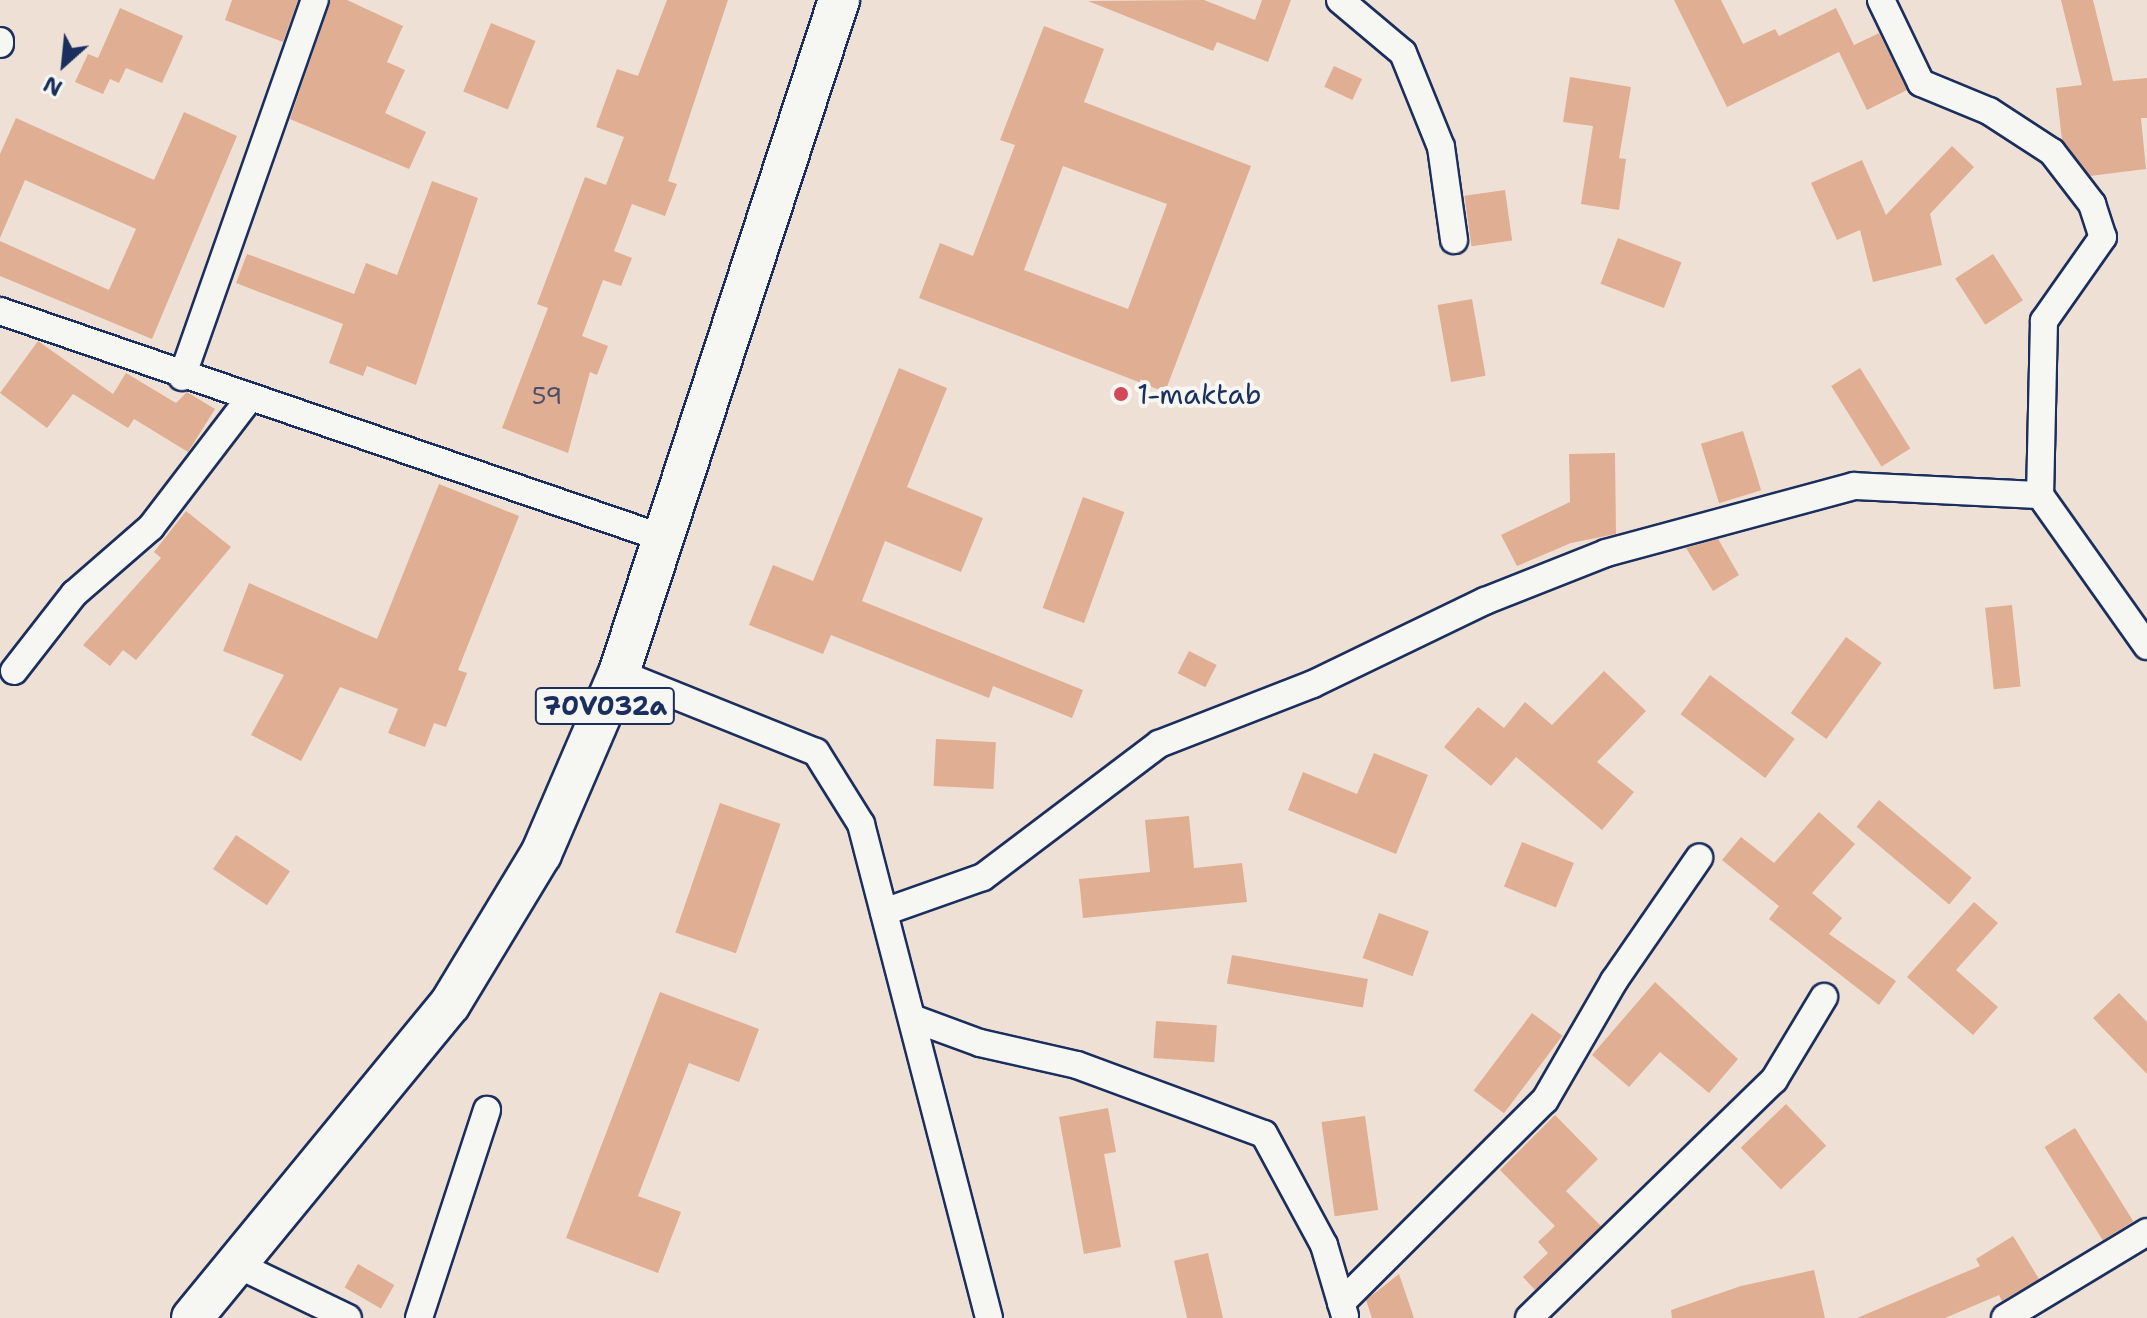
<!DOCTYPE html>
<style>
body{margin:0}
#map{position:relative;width:2147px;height:1318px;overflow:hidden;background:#efe0d5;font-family:"Shantell Sans",sans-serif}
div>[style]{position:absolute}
.building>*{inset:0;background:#e0ae92;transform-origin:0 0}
.roads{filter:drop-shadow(2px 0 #1b2f5e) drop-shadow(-2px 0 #1b2f5e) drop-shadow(0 2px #1b2f5e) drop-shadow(0 -2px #1b2f5e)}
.street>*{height:26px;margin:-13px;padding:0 13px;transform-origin:13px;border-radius:13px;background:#f6f6f2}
.primary>*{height:40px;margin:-20px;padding:0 20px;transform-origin:20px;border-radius:20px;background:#f6f6f2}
.dots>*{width:22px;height:22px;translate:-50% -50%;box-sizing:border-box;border:4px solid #f6f6f2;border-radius:50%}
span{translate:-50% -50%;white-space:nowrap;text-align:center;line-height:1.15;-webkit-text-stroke:8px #f6f6f2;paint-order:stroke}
.number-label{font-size:24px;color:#4c4f6b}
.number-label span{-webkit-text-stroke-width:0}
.shield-label span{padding:2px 6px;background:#f6f6f2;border:2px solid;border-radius:6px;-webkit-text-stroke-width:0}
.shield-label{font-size:26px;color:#1b2f5e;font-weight:700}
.poi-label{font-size:28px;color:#1b2f5e}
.left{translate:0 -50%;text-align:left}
.north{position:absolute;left:24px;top:24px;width:80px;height:80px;-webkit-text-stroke:6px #f6f6f2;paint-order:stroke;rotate:207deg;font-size:22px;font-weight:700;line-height:32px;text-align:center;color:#1b2f5e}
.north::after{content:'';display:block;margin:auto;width:28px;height:36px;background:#1b2f5e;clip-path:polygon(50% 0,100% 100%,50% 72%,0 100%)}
</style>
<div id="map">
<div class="building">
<div style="clip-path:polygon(232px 0,298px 0,283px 42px,225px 20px)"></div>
<div style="clip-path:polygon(331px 0,347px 0,403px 26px,387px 62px,405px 70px,385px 113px,426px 132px,409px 169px,290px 119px)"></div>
<div style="clip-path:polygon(667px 0,728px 0,668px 181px,677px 184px,665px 216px,632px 204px,614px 251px,632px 258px,621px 286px,603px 280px,582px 336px,608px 346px,597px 375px,590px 372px,568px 453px,502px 428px,548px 308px,537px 304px,585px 177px,606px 185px,624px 137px,596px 127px,617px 69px,638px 76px)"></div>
<div style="clip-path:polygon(1204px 0,1255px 20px,1262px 0,1291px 0,1268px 62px,1217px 42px,1213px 51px,1088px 1px)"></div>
<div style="clip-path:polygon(1674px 0,1721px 0,1743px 44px,1775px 29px,1779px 36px,1836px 8px,1854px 45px,1850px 47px,1879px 33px,1907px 90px,1867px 110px,1839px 52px,1727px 107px)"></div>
<div style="clip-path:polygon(2061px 0,2093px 0,2113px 81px,2147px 78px,2147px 118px,2141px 118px,2146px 169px,2090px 176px,2062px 140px,2056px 88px,2082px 85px)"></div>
<div style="clip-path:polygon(120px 8px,183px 36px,162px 83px,126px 68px,119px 83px,110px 79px,103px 94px,75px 82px,88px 54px,98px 58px)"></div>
<div style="left:491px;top:23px;width:48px;height:74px;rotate:22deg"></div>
<div style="clip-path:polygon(evenodd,1044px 26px,1104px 49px,1084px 102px,1251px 166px,1165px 392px,919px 298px,940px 243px,973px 256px,1015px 145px,1000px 140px,1044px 26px,1063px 166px,1167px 204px,1128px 309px,1024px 270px,1063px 166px)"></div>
<div style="left:1334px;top:66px;width:31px;height:23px;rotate:25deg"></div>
<div style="clip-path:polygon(1570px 77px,1631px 87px,1619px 158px,1626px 159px,1619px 210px,1581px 204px,1593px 126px,1563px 122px)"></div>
<div style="clip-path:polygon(184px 112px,237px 136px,152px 339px,0 276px,0 241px,109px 290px,136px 229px,25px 180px,0 238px,0 154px,16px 118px,154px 180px)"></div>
<div style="clip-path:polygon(1952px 146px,1974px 167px,1930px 214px,1942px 265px,1873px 282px,1860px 230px,1837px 240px,1811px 183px,1862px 160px,1886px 215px)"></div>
<div style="clip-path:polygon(432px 181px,478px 198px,416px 385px,367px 366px,363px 376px,329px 363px,343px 324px,236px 283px,247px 254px,354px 294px,366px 263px,397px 275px)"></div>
<div style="left:1505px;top:190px;width:51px;height:41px;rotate:82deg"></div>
<div style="left:1618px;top:238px;width:68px;height:49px;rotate:21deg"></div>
<div style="left:1993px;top:254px;width:55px;height:45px;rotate:57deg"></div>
<div style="left:1472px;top:299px;width:78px;height:35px;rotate:80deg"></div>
<div style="clip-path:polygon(38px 341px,113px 394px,126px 373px,176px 403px,187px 392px,215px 409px,188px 452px,134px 419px,128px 428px,73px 394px,47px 428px,0 393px)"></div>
<div style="clip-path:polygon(899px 368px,947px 388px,907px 487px,983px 518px,961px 572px,885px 541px,862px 601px,1083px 690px,1072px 718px,993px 686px,989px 698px,831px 635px,823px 654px,749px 625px,773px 565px,813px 581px)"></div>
<div style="left:1860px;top:368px;width:95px;height:34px;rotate:58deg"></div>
<div style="left:1743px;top:431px;width:62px;height:44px;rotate:73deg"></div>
<div style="clip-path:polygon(1615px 453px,1616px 534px,1571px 543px,1517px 566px,1501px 535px,1570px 502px,1569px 454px)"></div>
<div style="clip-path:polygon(439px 484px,519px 516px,458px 670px,467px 673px,446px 727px,434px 723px,425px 747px,388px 733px,398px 709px,340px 687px,301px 761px,251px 735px,284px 675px,223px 651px,249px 583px,377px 639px)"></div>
<div style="left:1083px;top:497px;width:44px;height:118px;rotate:20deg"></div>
<div style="clip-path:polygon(186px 511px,231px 547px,136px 660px,123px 650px,110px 666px,83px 645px,161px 558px,154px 552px)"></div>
<div style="clip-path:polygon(1718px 539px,1739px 575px,1713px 591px,1686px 548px)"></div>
<div style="left:2012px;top:605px;width:82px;height:27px;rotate:84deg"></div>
<div style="left:1846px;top:637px;width:44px;height:94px;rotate:36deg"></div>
<div style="left:1189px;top:651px;width:31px;height:25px;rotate:27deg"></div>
<div style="clip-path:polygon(1604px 671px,1646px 711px,1597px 762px,1634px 792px,1602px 830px,1516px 757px,1491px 786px,1444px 747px,1478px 707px,1504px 728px,1525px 702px,1552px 725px)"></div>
<div style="left:1710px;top:675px;width:106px;height:49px;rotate:37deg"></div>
<div style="left:936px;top:739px;width:60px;height:47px;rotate:3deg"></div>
<div style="clip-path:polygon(1374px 753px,1428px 775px,1396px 854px,1288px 810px,1303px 772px,1357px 794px)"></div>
<div style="left:1879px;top:800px;width:121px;height:35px;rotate:40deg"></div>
<div style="left:720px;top:803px;width:64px;height:137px;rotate:19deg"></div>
<div style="clip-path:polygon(1819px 812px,1855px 844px,1812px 893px,1842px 918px,1829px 934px,1896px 981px,1879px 1005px,1769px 919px,1779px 906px,1722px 860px,1741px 837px,1774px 863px)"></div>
<div style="clip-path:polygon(1189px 816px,1194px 868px,1242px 863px,1247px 902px,1083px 918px,1079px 879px,1150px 872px,1145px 820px)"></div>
<div style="left:236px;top:835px;width:65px;height:41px;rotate:34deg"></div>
<div style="left:1522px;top:842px;width:56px;height:48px;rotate:22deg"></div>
<div style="clip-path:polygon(1974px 902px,1998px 923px,1956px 970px,1998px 1007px,1973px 1035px,1907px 977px)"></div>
<div style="left:1379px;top:913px;width:53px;height:48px;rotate:20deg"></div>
<div style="left:1232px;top:955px;width:138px;height:29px;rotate:10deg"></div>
<div style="clip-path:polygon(1655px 982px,1738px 1059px,1709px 1093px,1660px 1052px,1629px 1087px,1592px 1055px)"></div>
<div style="clip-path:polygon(660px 992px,759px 1029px,739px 1082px,689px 1063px,638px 1196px,681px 1212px,658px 1273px,566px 1238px)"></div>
<div style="clip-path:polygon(2119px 993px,2147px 1022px,2147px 1074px,2093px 1018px)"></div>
<div style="left:1532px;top:1013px;width:38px;height:97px;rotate:37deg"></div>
<div style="left:1156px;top:1021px;width:61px;height:37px;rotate:4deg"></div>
<div style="left:1786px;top:1104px;width:58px;height:63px;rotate:46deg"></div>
<div style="clip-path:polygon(1108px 1108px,1116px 1152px,1104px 1154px,1121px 1247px,1084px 1254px,1059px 1117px)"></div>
<div style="clip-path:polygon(1555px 1115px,1598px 1159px,1566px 1191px,1601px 1226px,1535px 1290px,1523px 1277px,1548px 1253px,1538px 1242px,1555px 1226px,1500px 1170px)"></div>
<div style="left:1365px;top:1116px;width:95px;height:44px;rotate:82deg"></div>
<div style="left:2075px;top:1128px;width:110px;height:36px;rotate:58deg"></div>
<div style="clip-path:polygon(2013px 1236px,2039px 1279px,2002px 1301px,1999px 1295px,1945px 1318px,1857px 1318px,1980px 1266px,1976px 1259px)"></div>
<div style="left:1208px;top:1253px;width:67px;height:35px;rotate:77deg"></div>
<div style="left:358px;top:1264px;width:42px;height:27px;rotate:30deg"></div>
<div style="clip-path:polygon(1814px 1270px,1825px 1318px,1672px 1318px,1671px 1310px,1741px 1286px)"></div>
<div style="clip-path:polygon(1399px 1274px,1414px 1318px,1372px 1318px,1366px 1300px)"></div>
</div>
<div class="roads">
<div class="street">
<div style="left:1340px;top:0;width:82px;rotate:40.1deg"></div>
<div style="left:1403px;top:53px;width:101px;rotate:68deg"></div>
<div style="left:1441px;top:147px;width:94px;rotate:82deg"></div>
<div style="left:1881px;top:0;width:92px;rotate:64.3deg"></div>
<div style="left:1921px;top:83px;width:74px;rotate:22.4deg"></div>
<div style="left:1989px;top:111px;width:75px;rotate:33.1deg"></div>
<div style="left:2052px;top:152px;width:66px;rotate:52.4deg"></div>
<div style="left:2092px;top:204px;width:35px;rotate:72deg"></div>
<div style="left:2103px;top:237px;width:103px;rotate:125.1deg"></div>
<div style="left:2044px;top:321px;width:174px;rotate:91.3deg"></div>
<div style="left:0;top:41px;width:3px;rotate:90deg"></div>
<div style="left:0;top:311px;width:701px;rotate:18.9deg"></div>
<div style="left:182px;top:377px;width:400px;rotate:-70.6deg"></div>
<div style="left:14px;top:671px;width:98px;rotate:-52.1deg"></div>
<div style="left:74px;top:594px;width:102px;rotate:-41deg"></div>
<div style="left:151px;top:527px;width:161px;rotate:-52.6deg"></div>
<div style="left:619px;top:673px;width:212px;rotate:21.9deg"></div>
<div style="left:816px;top:752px;width:85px;rotate:58deg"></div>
<div style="left:861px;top:824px;width:510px;rotate:75.47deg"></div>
<div style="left:884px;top:912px;width:105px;rotate:-19.5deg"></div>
<div style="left:983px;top:877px;width:221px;rotate:-37.1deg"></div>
<div style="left:1159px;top:744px;width:165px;rotate:-21.3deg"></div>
<div style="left:1313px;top:684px;width:191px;rotate:-25.8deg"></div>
<div style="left:1485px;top:601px;width:130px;rotate:-21.6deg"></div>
<div style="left:1606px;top:553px;width:257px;rotate:-15.1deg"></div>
<div style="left:1854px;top:486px;width:186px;rotate:2.8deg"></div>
<div style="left:2040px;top:495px;width:185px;rotate:54.7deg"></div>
<div style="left:912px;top:1018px;width:72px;rotate:20.2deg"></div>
<div style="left:980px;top:1043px;width:99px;rotate:12.8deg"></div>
<div style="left:1077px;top:1065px;width:199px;rotate:20.3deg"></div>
<div style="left:1264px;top:1134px;width:126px;rotate:61.6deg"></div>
<div style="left:1324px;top:1245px;width:74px;rotate:73.5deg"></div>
<div style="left:236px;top:1264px;width:124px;rotate:25.7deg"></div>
<div style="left:1341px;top:1303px;width:288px;rotate:-44.9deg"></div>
<div style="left:1545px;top:1100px;width:138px;rotate:-59.9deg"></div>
<div style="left:1614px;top:981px;width:150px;rotate:-55.4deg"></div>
<div style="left:419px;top:1318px;width:219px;rotate:-71.9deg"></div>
<div style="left:1529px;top:1318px;width:342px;rotate:-44.2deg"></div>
<div style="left:1774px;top:1080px;width:97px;rotate:-58.9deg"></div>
<div style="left:2005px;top:1318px;width:166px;rotate:-31.2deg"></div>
</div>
<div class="primary">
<div style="left:192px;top:1318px;width:406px;rotate:-50.6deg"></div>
<div style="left:450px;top:1004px;width:175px;rotate:-58.8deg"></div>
<div style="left:541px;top:854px;width:197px;rotate:-66.7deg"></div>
<div style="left:619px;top:673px;width:708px;rotate:-71.9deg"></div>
</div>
</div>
<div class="dots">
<div style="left:1121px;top:394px;background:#d1495b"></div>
</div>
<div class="number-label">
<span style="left:547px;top:397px">59</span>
</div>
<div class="shield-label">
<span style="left:605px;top:706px">70V032a</span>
</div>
<div class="poi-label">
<span class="left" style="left:1137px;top:394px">1-maktab</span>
</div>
<div class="north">N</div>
</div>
